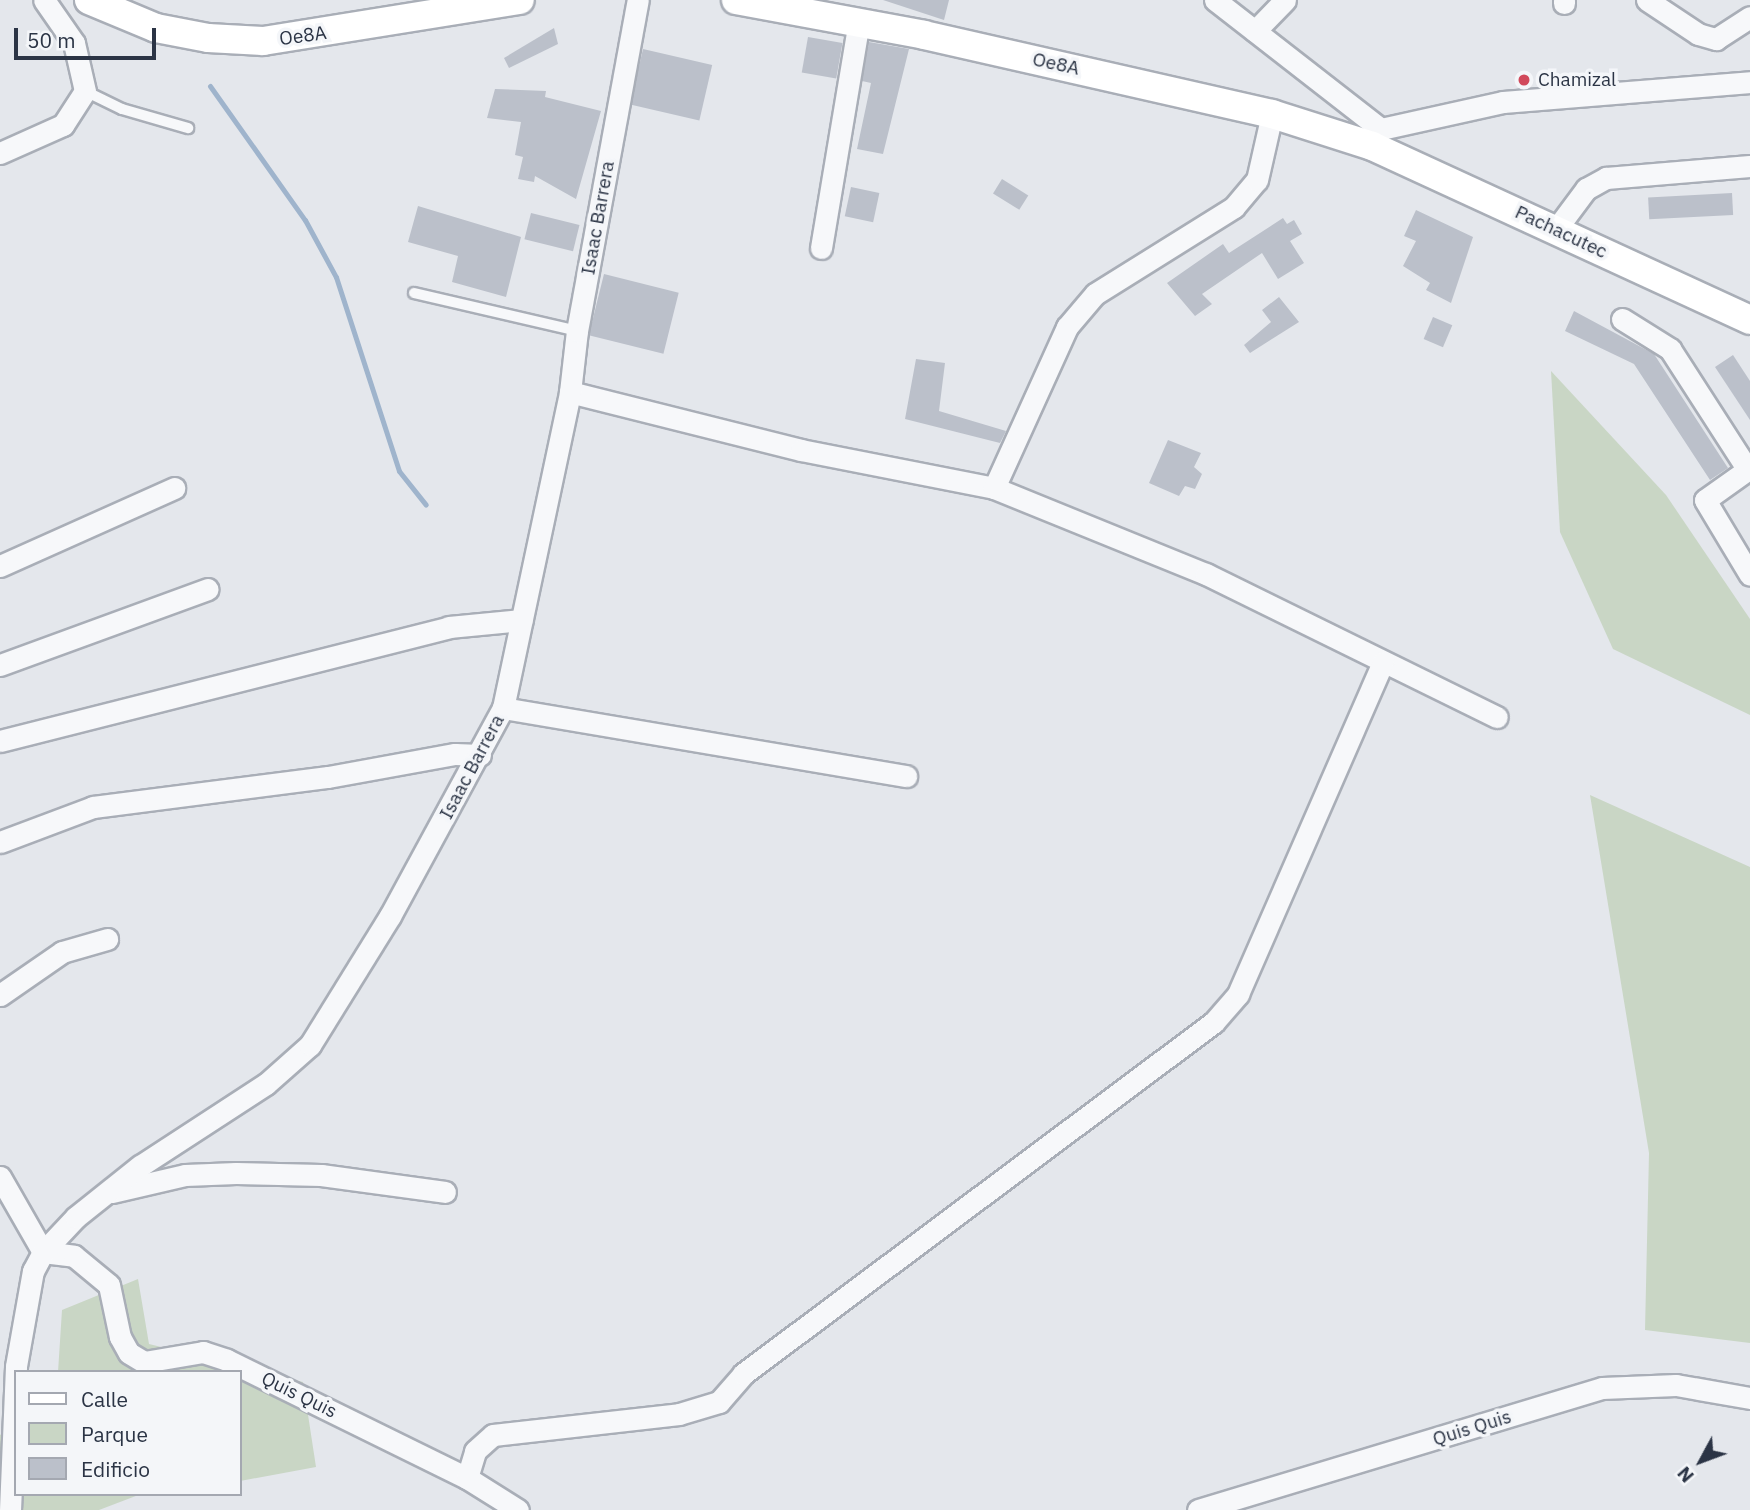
<!DOCTYPE html>
<style>
body{margin:0}
#map{position:relative;width:1750px;height:1510px;overflow:hidden;background:#e4e7ec;font-family:"IBM Plex Sans",sans-serif}
div>[style]{position:absolute}
.green>*{inset:0;background:#c9d6c5}
.stream>*{height:5px;margin:-2.5px;padding:0 2.5px;transform-origin:2.5px;border-radius:2.5px;background:#9fb4cc}
.building>*{inset:0;background:#bbc0ca;transform-origin:0 0}
.roads{filter:drop-shadow(2px 0 #a9aeb7) drop-shadow(-2px 0 #a9aeb7) drop-shadow(0 2px #a9aeb7) drop-shadow(0 -2px #a9aeb7)}
.lane>*{height:10px;margin:-5px;padding:0 5px;transform-origin:5px;border-radius:5px;background:#f7f8fa}
.street>*{height:21px;margin:-10.5px;padding:0 10.5px;transform-origin:10.5px;border-radius:10.5px;background:#f7f8fa}
.secondary>*{height:28px;margin:-14px;padding:0 14px;transform-origin:14px;border-radius:14px;background:#fff}
.dots>*{width:19px;height:19px;translate:-50% -50%;box-sizing:border-box;border:4px solid #f4f6f9;border-radius:50%}
span{translate:-50% -50%;white-space:nowrap;text-align:center;line-height:1.15;-webkit-text-stroke:7px #f4f6f9;paint-order:stroke}
.street-label{font-size:19px;color:#2b3445}
.poi-label{font-size:19px;color:#2b3445}
.left{translate:0 -50%;text-align:left}
.legend{position:absolute;left:14px;top:1370px;width:228px;height:126px;box-sizing:border-box;background:#f4f6f9;border:2px solid #a4a8b1;margin:0;padding:9px 12px;list-style:none;font-size:21px;color:#2b3445}
.legend li{display:flex;align-items:center;gap:14px;height:35px}
.legend b{width:35px;border:2px solid #a4a8b1}
.north{position:absolute;left:1666px;top:1426px;width:70px;height:70px;-webkit-text-stroke:5px #f4f6f9;paint-order:stroke;rotate:229deg;font-size:19px;font-weight:700;line-height:28px;text-align:center;color:#2b3445}
.north::after{content:'';display:block;margin:auto;width:24px;height:32px;background:#2b3445;clip-path:polygon(50% 0,100% 100%,50% 72%,0 100%)}
.scale{position:absolute;left:14px;top:28px;width:142px;height:32px;box-sizing:border-box;border:4px solid #2b3445;border-top:0;padding-left:9px;font-size:21px;line-height:24px;white-space:nowrap;color:#2b3445;-webkit-text-stroke:5px #f4f6f9;paint-order:stroke}
</style>
<div id="map">
<div class="green">
<div style="clip-path:polygon(1551px 371px,1666px 495px,1750px 619px,1750px 715px,1613px 649px,1560px 532px)"></div>
<div style="clip-path:polygon(1590px 795px,1750px 867px,1750px 1343px,1645px 1330px,1649px 1153px)"></div>
<div style="clip-path:polygon(138px 1279px,149px 1344px,303px 1382px,316px 1467px,240px 1481px,240px 1372px,58px 1372px,62px 1310px)"></div>
<div style="clip-path:polygon(16px 1423px,16px 1494px,141px 1494px,99px 1510px,0 1510px,0 1435px)"></div>
</div>
<div class="stream">
<div style="left:210px;top:86px;width:164px;rotate:54.7deg"></div>
<div style="left:305px;top:220px;width:65px;rotate:61.5deg"></div>
<div style="left:336px;top:277px;width:204px;rotate:72deg"></div>
<div style="left:399px;top:471px;width:43px;rotate:51.5deg"></div>
</div>
<div class="building">
<div style="clip-path:polygon(883px 0,949px 0,944px 20px)"></div>
<div style="clip-path:polygon(554px 28px,558px 44px,509px 68px,504px 58px)"></div>
<div style="left:808px;top:37px;width:35px;height:36px;rotate:10deg"></div>
<div style="clip-path:polygon(869px 42px,909px 49px,883px 154px,857px 149px,871px 83px,862px 81px)"></div>
<div style="left:643px;top:49px;width:71px;height:57px;rotate:13deg"></div>
<div style="clip-path:polygon(495px 89px,546px 91px,545px 97px,601px 111px,576px 199px,535px 176px,534px 182px,518px 179px,523px 157px,515px 155px,521px 122px,487px 118px)"></div>
<div style="left:1002px;top:179px;width:31px;height:17px;rotate:32deg"></div>
<div style="left:851px;top:187px;width:29px;height:30px;rotate:12deg"></div>
<div style="left:1732px;top:193px;width:22px;height:84px;rotate:87deg"></div>
<div style="clip-path:polygon(418px 206px,521px 237px,506px 297px,452px 282px,458px 256px,408px 242px)"></div>
<div style="clip-path:polygon(1416px 210px,1473px 237px,1451px 303px,1426px 290px,1430px 283px,1403px 266px,1416px 241px,1404px 236px)"></div>
<div style="left:531px;top:213px;width:50px;height:27px;rotate:14deg"></div>
<div style="clip-path:polygon(1283px 218px,1287px 224px,1294px 220px,1302px 234px,1290px 241px,1304px 263px,1278px 279px,1262px 253px,1202px 294px,1212px 304px,1195px 316px,1167px 283px,1223px 244px,1229px 253px)"></div>
<div style="left:604px;top:274px;width:77px;height:63px;rotate:14deg"></div>
<div style="clip-path:polygon(1279px 297px,1299px 322px,1250px 353px,1244px 345px,1271px 322px,1262px 310px)"></div>
<div style="clip-path:polygon(1574px 311px,1654px 354px,1728px 468px,1710px 480px,1634px 364px,1565px 331px)"></div>
<div style="left:1433px;top:317px;width:21px;height:24px;rotate:23deg"></div>
<div style="clip-path:polygon(1733px 355px,1750px 381px,1750px 420px,1715px 367px)"></div>
<div style="clip-path:polygon(916px 359px,945px 363px,939px 411px,1006px 431px,1000px 443px,905px 419px)"></div>
<div style="clip-path:polygon(1168px 440px,1201px 453px,1194px 467px,1202px 474px,1195px 489px,1185px 486px,1179px 496px,1149px 483px)"></div>
</div>
<div class="roads">
<div class="lane">
<div style="left:85px;top:91px;width:41px;rotate:25.9deg"></div>
<div style="left:122px;top:109px;width:69px;rotate:16.1deg"></div>
<div style="left:414px;top:293px;width:167px;rotate:13.1deg"></div>
</div>
<div class="street">
<div style="left:1215px;top:0;width:210px;rotate:37.9deg"></div>
<div style="left:1564px;top:0;width:3px;rotate:90deg"></div>
<div style="left:1647px;top:0;width:61px;rotate:33.7deg"></div>
<div style="left:1698px;top:34px;width:19px;rotate:16deg"></div>
<div style="left:1716px;top:39px;width:40px;rotate:-32.9deg"></div>
<div style="left:1255px;top:31px;width:43px;rotate:-45.9deg"></div>
<div style="left:1372px;top:146px;width:19px;rotate:-62deg"></div>
<div style="left:1381px;top:129px;width:125px;rotate:-12.5deg"></div>
<div style="left:1503px;top:102px;width:248px;rotate:-4.6deg"></div>
<div style="left:0;top:153px;width:69px;rotate:-24deg"></div>
<div style="left:63px;top:125px;width:40px;rotate:-57.1deg"></div>
<div style="left:85px;top:91px;width:49px;rotate:-102.9deg"></div>
<div style="left:74px;top:43px;width:52px;rotate:-124.9deg"></div>
<div style="left:1557px;top:228px;width:49px;rotate:-53.4deg"></div>
<div style="left:1586px;top:189px;width:23px;rotate:-29deg"></div>
<div style="left:1606px;top:178px;width:144px;rotate:-4.8deg"></div>
<div style="left:821px;top:248px;width:229px;rotate:-80.5deg"></div>
<div style="left:1622px;top:319px;width:57px;rotate:32deg"></div>
<div style="left:1670px;top:349px;width:144px;rotate:57.2deg"></div>
<div style="left:570px;top:392px;width:238px;rotate:14.1deg"></div>
<div style="left:801px;top:450px;width:197px;rotate:11.1deg"></div>
<div style="left:994px;top:488px;width:229px;rotate:22.1deg"></div>
<div style="left:1206px;top:574px;width:324px;rotate:26.2deg"></div>
<div style="left:1750px;top:468px;width:55px;rotate:144.6deg"></div>
<div style="left:1705px;top:500px;width:87px;rotate:59deg"></div>
<div style="left:994px;top:488px;width:177px;rotate:-65.6deg"></div>
<div style="left:1067px;top:327px;width:43px;rotate:-49.7deg"></div>
<div style="left:1095px;top:294px;width:164px;rotate:-32deg"></div>
<div style="left:1234px;top:207px;width:35px;rotate:-50deg"></div>
<div style="left:1257px;top:180px;width:68px;rotate:-77.2deg"></div>
<div style="left:0;top:566px;width:191px;rotate:-24.1deg"></div>
<div style="left:0;top:665px;width:221px;rotate:-20.1deg"></div>
<div style="left:503px;top:708px;width:409px;rotate:9.6deg"></div>
<div style="left:0;top:741px;width:463px;rotate:-14.2deg"></div>
<div style="left:449px;top:627px;width:73px;rotate:-5.5deg"></div>
<div style="left:0;top:842px;width:99px;rotate:-20.6deg"></div>
<div style="left:93px;top:807px;width:237px;rotate:-7.3deg"></div>
<div style="left:328px;top:777px;width:129px;rotate:-10.3deg"></div>
<div style="left:455px;top:754px;width:25px;rotate:2deg"></div>
<div style="left:0;top:995px;width:75px;rotate:-34.7deg"></div>
<div style="left:62px;top:952px;width:47px;rotate:-16.1deg"></div>
<div style="left:0;top:1177px;width:86px;rotate:60.2deg"></div>
<div style="left:112px;top:1192px;width:75px;rotate:-13.1deg"></div>
<div style="left:185px;top:1175px;width:51px;rotate:-2.2deg"></div>
<div style="left:236px;top:1173px;width:85px;rotate:1.3deg"></div>
<div style="left:321px;top:1175px;width:125px;rotate:7.8deg"></div>
<div style="left:43px;top:1252px;width:31px;rotate:7deg"></div>
<div style="left:74px;top:1256px;width:45px;rotate:39.6deg"></div>
<div style="left:109px;top:1285px;width:53px;rotate:78.1deg"></div>
<div style="left:120px;top:1337px;width:18px;rotate:61deg"></div>
<div style="left:129px;top:1353px;width:17px;rotate:31deg"></div>
<div style="left:144px;top:1362px;width:60px;rotate:-9.6deg"></div>
<div style="left:203px;top:1352px;width:25px;rotate:18deg"></div>
<div style="left:227px;top:1360px;width:267px;rotate:26.2deg"></div>
<div style="left:467px;top:1478px;width:60px;rotate:32.1deg"></div>
<div style="left:467px;top:1478px;width:28px;rotate:-73deg"></div>
<div style="left:475px;top:1451px;width:24px;rotate:-42deg"></div>
<div style="left:493px;top:1435px;width:187px;rotate:-6.4deg"></div>
<div style="left:679px;top:1414px;width:42px;rotate:-16.7deg"></div>
<div style="left:719px;top:1402px;width:37px;rotate:-49deg"></div>
<div style="left:743px;top:1374px;width:588px;rotate:-36.77deg"></div>
<div style="left:1214px;top:1022px;width:37px;rotate:-49deg"></div>
<div style="left:1238px;top:994px;width:362px;rotate:-66.4deg"></div>
<div style="left:10px;top:1510px;width:144px;rotate:-87.6deg"></div>
<div style="left:16px;top:1366px;width:97px;rotate:-79.9deg"></div>
<div style="left:33px;top:1271px;width:21px;rotate:-62deg"></div>
<div style="left:43px;top:1252px;width:48px;rotate:-46.7deg"></div>
<div style="left:76px;top:1217px;width:82px;rotate:-38.6deg"></div>
<div style="left:140px;top:1166px;width:150px;rotate:-33.1deg"></div>
<div style="left:266px;top:1084px;width:59px;rotate:-41.6deg"></div>
<div style="left:310px;top:1045px;width:152px;rotate:-58.2deg"></div>
<div style="left:390px;top:916px;width:237px;rotate:-61.5deg"></div>
<div style="left:503px;top:708px;width:323px;rotate:-78deg"></div>
<div style="left:570px;top:392px;width:61px;rotate:-83.5deg"></div>
<div style="left:577px;top:331px;width:337px;rotate:-79.6deg"></div>
<div style="left:1198px;top:1510px;width:422px;rotate:-16.8deg"></div>
<div style="left:1602px;top:1388px;width:74px;rotate:-2.3deg"></div>
<div style="left:1676px;top:1385px;width:75px;rotate:10deg"></div>
</div>
<div class="secondary">
<div style="left:89px;top:0;width:73px;rotate:22.7deg"></div>
<div style="left:156px;top:28px;width:53px;rotate:10.9deg"></div>
<div style="left:208px;top:38px;width:55px;rotate:3.1deg"></div>
<div style="left:263px;top:41px;width:260px;rotate:-9.1deg"></div>
<div style="left:736px;top:0;width:191px;rotate:10.5deg"></div>
<div style="left:924px;top:35px;width:357px;rotate:12.8deg"></div>
<div style="left:1272px;top:114px;width:105px;rotate:17.7deg"></div>
<div style="left:1372px;top:146px;width:416px;rotate:24.7deg"></div>
</div>
</div>
<div class="dots">
<div style="left:1524px;top:80px;background:#d1495b"></div>
</div>
<div class="street-label">
<span style="left:303px;top:36px;rotate:-8deg">Oe8A</span>
<span style="left:1056px;top:64px;rotate:12deg">Oe8A</span>
<span style="left:598px;top:218px;rotate:-80deg">Isaac Barrera</span>
<span style="left:1561px;top:232px;rotate:25deg">Pachacutec</span>
<span style="left:472px;top:767px;rotate:-62deg">Isaac Barrera</span>
<span style="left:299px;top:1395px;rotate:26deg">Quis Quis</span>
<span style="left:1472px;top:1428px;rotate:-17deg">Quis Quis</span>
</div>
<div class="poi-label">
<span class="left" style="left:1538px;top:80px">Chamizal</span>
</div>
<ul class="legend">
<li><b style="height:9px;background:#fff"></b>Calle</li>
<li><b style="height:19px;background:#c9d6c5"></b>Parque</li>
<li><b style="height:19px;background:#bbc0ca"></b>Edificio</li>
</ul>
<div class="north">N</div>
<div class="scale">50 m</div>
</div>
